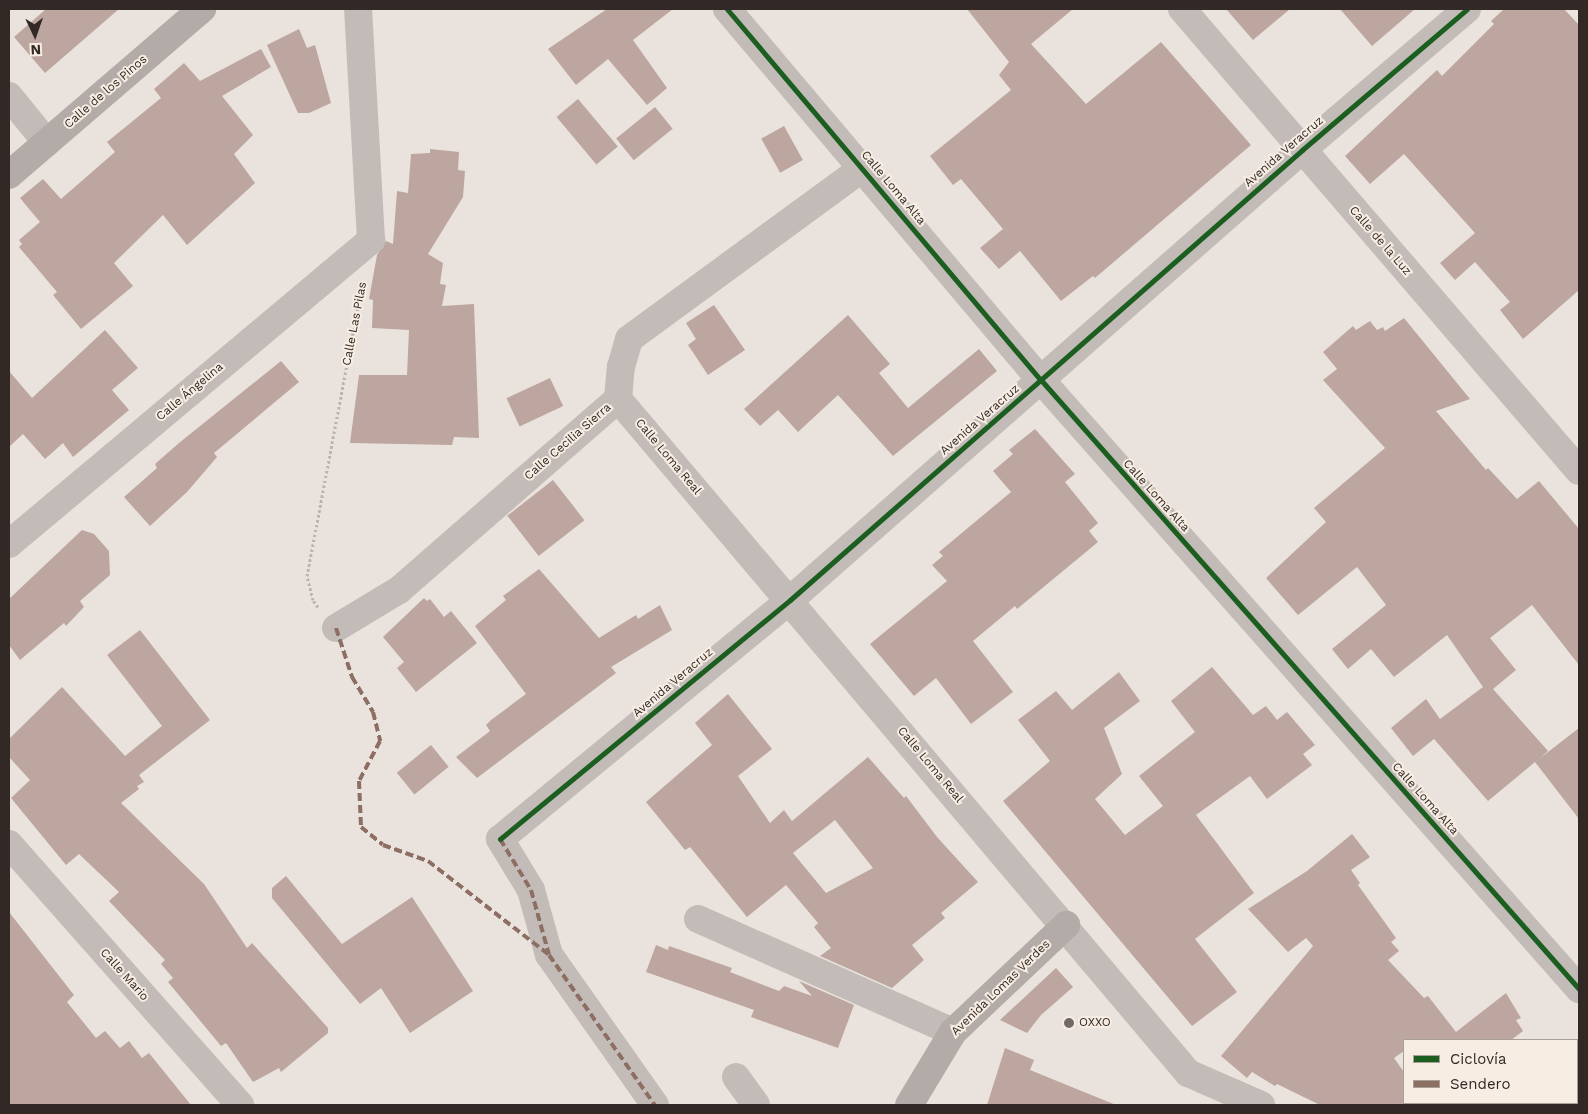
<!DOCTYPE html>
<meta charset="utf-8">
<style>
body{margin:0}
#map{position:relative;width:1588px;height:1114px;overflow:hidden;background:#eae3dd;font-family:"Work Sans",sans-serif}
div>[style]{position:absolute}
.building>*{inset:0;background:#bca69f;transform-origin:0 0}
.path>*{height:3px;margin-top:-1.5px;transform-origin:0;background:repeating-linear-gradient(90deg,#bbb4af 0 2.5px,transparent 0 5px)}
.street>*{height:28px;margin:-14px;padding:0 14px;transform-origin:14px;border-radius:14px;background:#c2bbb7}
.secondary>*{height:28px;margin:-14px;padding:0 14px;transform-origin:14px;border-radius:14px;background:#b3aba7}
.quiet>*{height:4px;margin-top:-2px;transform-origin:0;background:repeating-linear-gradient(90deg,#8d6e63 0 8px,transparent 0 12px)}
.cycleway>*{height:5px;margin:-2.5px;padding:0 2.5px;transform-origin:2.5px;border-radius:2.5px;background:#1b5e20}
.dots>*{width:14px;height:14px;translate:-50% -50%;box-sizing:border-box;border:2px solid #f7ede3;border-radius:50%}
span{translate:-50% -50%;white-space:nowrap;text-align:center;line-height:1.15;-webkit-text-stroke:4px #f7ede3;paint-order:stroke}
.street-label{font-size:12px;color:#322926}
.poi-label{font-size:12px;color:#322926}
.left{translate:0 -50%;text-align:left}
.frame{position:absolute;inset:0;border:10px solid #322926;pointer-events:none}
.legend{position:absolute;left:1403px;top:1039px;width:175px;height:65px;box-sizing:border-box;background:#f7ede3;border:1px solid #a89f97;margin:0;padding:6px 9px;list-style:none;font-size:15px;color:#322926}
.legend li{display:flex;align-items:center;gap:10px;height:25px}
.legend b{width:25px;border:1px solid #a89f97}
.north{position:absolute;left:10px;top:10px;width:50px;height:50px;-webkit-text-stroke:4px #f7ede3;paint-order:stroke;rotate:177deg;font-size:14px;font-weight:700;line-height:20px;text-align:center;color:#322926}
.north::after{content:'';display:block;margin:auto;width:18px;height:22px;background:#322926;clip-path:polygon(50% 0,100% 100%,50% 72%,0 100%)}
</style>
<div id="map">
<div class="building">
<div style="clip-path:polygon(46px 9px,119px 9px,45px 73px,14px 37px)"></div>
<div style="clip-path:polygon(607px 9px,673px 9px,633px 40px,667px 88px,647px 105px,608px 59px,576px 85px,548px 49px)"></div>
<div style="clip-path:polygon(967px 9px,1073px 9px,1031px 44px,1086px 104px,1161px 42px,1251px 145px,1095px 278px,1093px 276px,1061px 301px,1020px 251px,999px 269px,980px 248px,1003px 229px,961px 179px,953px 185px,930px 156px,1011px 90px,999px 75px,1009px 62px)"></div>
<div style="clip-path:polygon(1226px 9px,1290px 9px,1253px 40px)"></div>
<div style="clip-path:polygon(1340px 9px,1415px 9px,1372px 46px)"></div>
<div style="clip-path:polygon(1504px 9px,1564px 9px,1579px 25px,1579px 290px,1523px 339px,1500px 310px,1510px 302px,1475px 262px,1455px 280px,1440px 263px,1475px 233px,1404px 154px,1370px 184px,1345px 156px,1437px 70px,1442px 76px,1494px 24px,1491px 21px)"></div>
<div style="clip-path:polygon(299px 29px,307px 48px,315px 45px,331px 103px,309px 113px,298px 113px,267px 45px)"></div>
<div style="clip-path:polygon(261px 49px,271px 67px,222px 96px,253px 135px,234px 154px,255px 183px,187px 245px,163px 215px,114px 263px,133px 286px,81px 329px,53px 295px,57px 292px,19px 247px,22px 244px,19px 240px,40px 222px,20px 198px,43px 179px,61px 199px,115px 152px,107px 142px,161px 98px,154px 89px,184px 63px,200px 81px)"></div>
<div style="left:578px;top:99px;width:62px;height:28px;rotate:50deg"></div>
<div style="left:655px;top:107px;width:28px;height:50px;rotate:51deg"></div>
<div style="left:784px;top:126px;width:39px;height:26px;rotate:61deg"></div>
<div style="clip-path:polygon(430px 149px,459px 152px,458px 170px,465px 171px,463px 197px,428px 254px,443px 263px,440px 284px,446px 285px,442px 306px,474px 304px,479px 438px,454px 437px,452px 445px,350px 443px,359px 375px,407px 375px,409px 330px,372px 328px,373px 300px,369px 299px,377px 255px,386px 241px,393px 244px,397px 191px,408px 193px,411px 154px,430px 153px)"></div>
<div style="clip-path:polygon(714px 305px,745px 350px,708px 375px,688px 345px,696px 339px,686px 323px)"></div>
<div style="clip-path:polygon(848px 315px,890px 364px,879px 373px,908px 408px,979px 349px,997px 371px,893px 456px,838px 395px,798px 432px,778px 410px,760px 426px,744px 409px)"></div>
<div style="clip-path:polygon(1404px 318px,1470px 399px,1436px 411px,1486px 470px,1488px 468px,1517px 499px,1539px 481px,1579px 529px,1579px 665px,1532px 605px,1490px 638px,1516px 670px,1493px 689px,1548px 751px,1539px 759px,1579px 728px,1579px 819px,1535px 762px,1488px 801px,1434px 739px,1413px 756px,1391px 728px,1426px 699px,1440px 719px,1483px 687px,1447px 635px,1394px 677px,1371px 649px,1348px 669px,1332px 649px,1386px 605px,1357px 567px,1298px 615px,1266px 578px,1326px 522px,1314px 508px,1385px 448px,1323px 380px,1337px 369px,1323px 352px,1353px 326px,1356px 330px,1370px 321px,1377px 330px,1383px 327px,1385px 331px)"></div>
<div style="clip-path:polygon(105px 330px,138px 368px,112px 390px,129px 410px,73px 457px,63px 443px,45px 459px,23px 434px,9px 447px,9px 371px,32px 398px)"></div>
<div style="clip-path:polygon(281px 361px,299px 382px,214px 453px,217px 457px,187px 492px,150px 526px,124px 497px,157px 468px,155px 464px,179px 443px)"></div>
<div style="left:550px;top:378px;width:31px;height:48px;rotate:65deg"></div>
<div style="clip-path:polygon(1035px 429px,1075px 474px,1065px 482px,1098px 523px,1089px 531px,1098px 542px,1017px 609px,1015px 606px,973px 641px,1013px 692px,971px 724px,936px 678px,914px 696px,870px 644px,947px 581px,932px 565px,943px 556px,939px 552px,1011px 492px,993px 471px,1013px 454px,1009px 450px)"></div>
<div style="left:553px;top:480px;width:51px;height:58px;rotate:52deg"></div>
<div style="clip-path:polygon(82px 530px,94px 534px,109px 551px,110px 575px,80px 601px,84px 607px,66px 626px,64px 623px,20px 660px,9px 645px,9px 599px)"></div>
<div style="clip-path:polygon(539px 569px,599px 638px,636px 615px,638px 619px,660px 605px,672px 630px,611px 667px,616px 673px,477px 778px,456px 757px,490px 731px,486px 725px,491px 720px,526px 694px,475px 626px,506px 600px,503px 596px)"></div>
<div style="clip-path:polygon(424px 598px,427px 601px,430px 599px,444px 617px,451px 611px,477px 643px,416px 692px,397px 668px,404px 662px,383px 637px)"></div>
<div style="clip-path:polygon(140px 630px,210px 720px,139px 775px,144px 782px,137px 786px,139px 789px,121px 803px,204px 884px,247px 948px,252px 943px,328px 1028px,328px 1033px,281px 1072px,279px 1068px,253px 1082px,226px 1043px,221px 1046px,168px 982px,173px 978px,161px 964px,165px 960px,109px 901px,119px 892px,79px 854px,66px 865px,11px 798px,30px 780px,9px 757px,9px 739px,62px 687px,125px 756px,162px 726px,107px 655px)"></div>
<div style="clip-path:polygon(1212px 667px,1253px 715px,1266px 706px,1277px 720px,1287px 712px,1315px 745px,1303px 754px,1312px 765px,1267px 799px,1250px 776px,1196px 815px,1254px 893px,1195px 939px,1237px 992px,1192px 1026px,1003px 801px,1050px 761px,1018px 720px,1056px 691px,1072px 710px,1119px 672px,1140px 701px,1104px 728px,1122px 774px,1095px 799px,1125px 835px,1163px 806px,1139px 776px,1195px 732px,1171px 701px)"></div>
<div style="clip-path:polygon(evenodd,728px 694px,772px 749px,738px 776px,770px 823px,784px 810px,792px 821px,868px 757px,904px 798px,906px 796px,937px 837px,978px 882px,941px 913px,945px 918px,912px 945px,924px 960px,892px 988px,820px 956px,831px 948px,814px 927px,818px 923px,786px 885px,747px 917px,690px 847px,685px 850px,646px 802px,712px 745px,695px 723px,728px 694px,835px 820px,873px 868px,826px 893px,793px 853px,835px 820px)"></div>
<div style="left:431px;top:745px;width:28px;height:44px;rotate:51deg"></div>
<div style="clip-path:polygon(1352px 834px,1370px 857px,1351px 870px,1360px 883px,1358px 885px,1396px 938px,1391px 942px,1399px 951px,1388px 960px,1424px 998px,1428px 996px,1456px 1032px,1506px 993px,1521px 1018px,1516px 1020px,1523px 1031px,1511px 1040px,1404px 1040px,1404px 1051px,1394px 1058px,1404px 1072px,1404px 1105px,1320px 1105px,1277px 1084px,1275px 1086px,1252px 1072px,1247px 1078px,1221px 1056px,1313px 946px,1306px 938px,1288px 952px,1248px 909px,1307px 871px)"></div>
<div style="clip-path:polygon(286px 876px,342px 944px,412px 897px,473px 991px,410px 1033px,381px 988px,360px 1004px,272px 898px,272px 888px)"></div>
<div style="clip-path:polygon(9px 912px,74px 995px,67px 1002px,96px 1038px,105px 1031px,120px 1048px,129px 1041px,142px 1058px,149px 1053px,191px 1105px,9px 1105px)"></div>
<div style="clip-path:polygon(656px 945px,668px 950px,669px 946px,732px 968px,730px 972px,779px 991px,784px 986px,812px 996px,799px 981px,854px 1005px,838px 1048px,751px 1017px,754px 1010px,646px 972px)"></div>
<div style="clip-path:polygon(1056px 968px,1073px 987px,1041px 1015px,1027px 1033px,1000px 1020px)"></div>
<div style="clip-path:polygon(1005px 1048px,1034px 1060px,1030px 1070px,1116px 1105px,987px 1105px)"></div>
</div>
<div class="path">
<div style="left:318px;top:607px;width:9px;rotate:-126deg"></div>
<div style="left:313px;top:600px;width:25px;rotate:-104deg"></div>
<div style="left:307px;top:576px;width:295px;rotate:-79.3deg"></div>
</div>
<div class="street">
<div style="left:727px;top:9px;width:486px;rotate:49.8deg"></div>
<div style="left:1041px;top:380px;width:813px;rotate:48.54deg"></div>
<div style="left:1182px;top:9px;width:609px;rotate:49.33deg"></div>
<div style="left:9px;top:96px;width:60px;rotate:51deg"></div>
<div style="left:618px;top:399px;width:883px;rotate:49.78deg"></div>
<div style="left:1188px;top:1073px;width:80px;rotate:23.7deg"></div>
<div style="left:9px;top:544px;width:473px;rotate:-40deg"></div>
<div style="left:371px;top:240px;width:231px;rotate:-93.2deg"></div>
<div style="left:336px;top:628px;width:74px;rotate:-31.1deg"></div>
<div style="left:399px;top:590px;width:291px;rotate:-41.1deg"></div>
<div style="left:618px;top:399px;width:32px;rotate:-85deg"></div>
<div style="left:621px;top:367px;width:29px;rotate:-74deg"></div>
<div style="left:629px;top:339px;width:290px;rotate:-36.2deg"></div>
<div style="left:9px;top:844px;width:349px;rotate:48.5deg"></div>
<div style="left:698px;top:919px;width:279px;rotate:23.9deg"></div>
<div style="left:736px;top:1077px;width:34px;rotate:54deg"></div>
<div style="left:655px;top:1105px;width:184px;rotate:-125.2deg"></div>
<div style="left:549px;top:955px;width:67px;rotate:-105.5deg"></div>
<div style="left:531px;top:890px;width:60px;rotate:-121.3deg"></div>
<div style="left:500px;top:839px;width:376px;rotate:-39.5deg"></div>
<div style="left:790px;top:600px;width:682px;rotate:-41.31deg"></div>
<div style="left:1302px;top:150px;width:217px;rotate:-40.5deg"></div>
</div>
<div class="secondary">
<div style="left:9px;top:175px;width:255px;rotate:-40.7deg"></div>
<div style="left:909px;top:1105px;width:85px;rotate:-58.9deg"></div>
<div style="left:953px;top:1032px;width:156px;rotate:-43.4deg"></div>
</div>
<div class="quiet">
<div style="left:336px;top:628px;width:52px;rotate:71.9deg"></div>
<div style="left:352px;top:677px;width:41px;rotate:59deg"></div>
<div style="left:373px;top:712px;width:30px;rotate:76deg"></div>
<div style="left:380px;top:741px;width:45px;rotate:117.7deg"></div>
<div style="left:359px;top:781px;width:46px;rotate:87.5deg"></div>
<div style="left:361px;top:827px;width:28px;rotate:39deg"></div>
<div style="left:383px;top:845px;width:48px;rotate:19.6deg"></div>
<div style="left:428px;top:861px;width:153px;rotate:37.8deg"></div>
<div style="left:500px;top:839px;width:60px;rotate:58.7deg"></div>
<div style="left:531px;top:890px;width:67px;rotate:74.5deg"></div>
<div style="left:549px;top:955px;width:184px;rotate:54.8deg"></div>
</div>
<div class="cycleway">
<div style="left:727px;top:9px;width:486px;rotate:49.8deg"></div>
<div style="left:1041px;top:380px;width:813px;rotate:48.54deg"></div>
<div style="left:500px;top:839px;width:376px;rotate:-39.5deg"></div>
<div style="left:790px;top:600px;width:682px;rotate:-41.31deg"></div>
<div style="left:1302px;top:150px;width:217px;rotate:-40.5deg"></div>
</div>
<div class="dots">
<div style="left:1069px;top:1023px;background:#726a66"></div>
</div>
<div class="street-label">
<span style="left:106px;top:92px;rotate:-41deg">Calle de los Pinos</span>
<span style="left:1284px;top:152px;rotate:-41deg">Avenida Veracruz</span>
<span style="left:893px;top:188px;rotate:50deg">Calle Loma Alta</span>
<span style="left:1380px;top:241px;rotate:49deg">Calle de la Luz</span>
<span style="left:355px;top:324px;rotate:-79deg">Calle Las Pilas</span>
<span style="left:190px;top:392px;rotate:-40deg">Calle Ángelina</span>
<span style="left:980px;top:420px;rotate:-41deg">Avenida Veracruz</span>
<span style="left:568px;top:442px;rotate:-41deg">Calle Cecilia Sierra</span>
<span style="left:668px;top:457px;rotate:50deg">Calle Loma Real</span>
<span style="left:1156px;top:496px;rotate:48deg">Calle Loma Alta</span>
<span style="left:673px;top:683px;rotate:-40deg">Avenida Veracruz</span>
<span style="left:930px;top:765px;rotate:50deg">Calle Loma Real</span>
<span style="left:1425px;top:799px;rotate:48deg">Calle Loma Alta</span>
<span style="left:124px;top:975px;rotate:48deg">Calle Mario</span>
<span style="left:1001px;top:988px;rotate:-44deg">Avenida Lomas Verdes</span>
</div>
<div class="poi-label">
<span class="left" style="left:1079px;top:1023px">OXXO</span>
</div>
<div class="frame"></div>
<ul class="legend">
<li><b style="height:6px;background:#1b5e20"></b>Ciclovía</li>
<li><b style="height:6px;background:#8d6e63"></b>Sendero</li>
</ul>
<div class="north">N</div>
</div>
